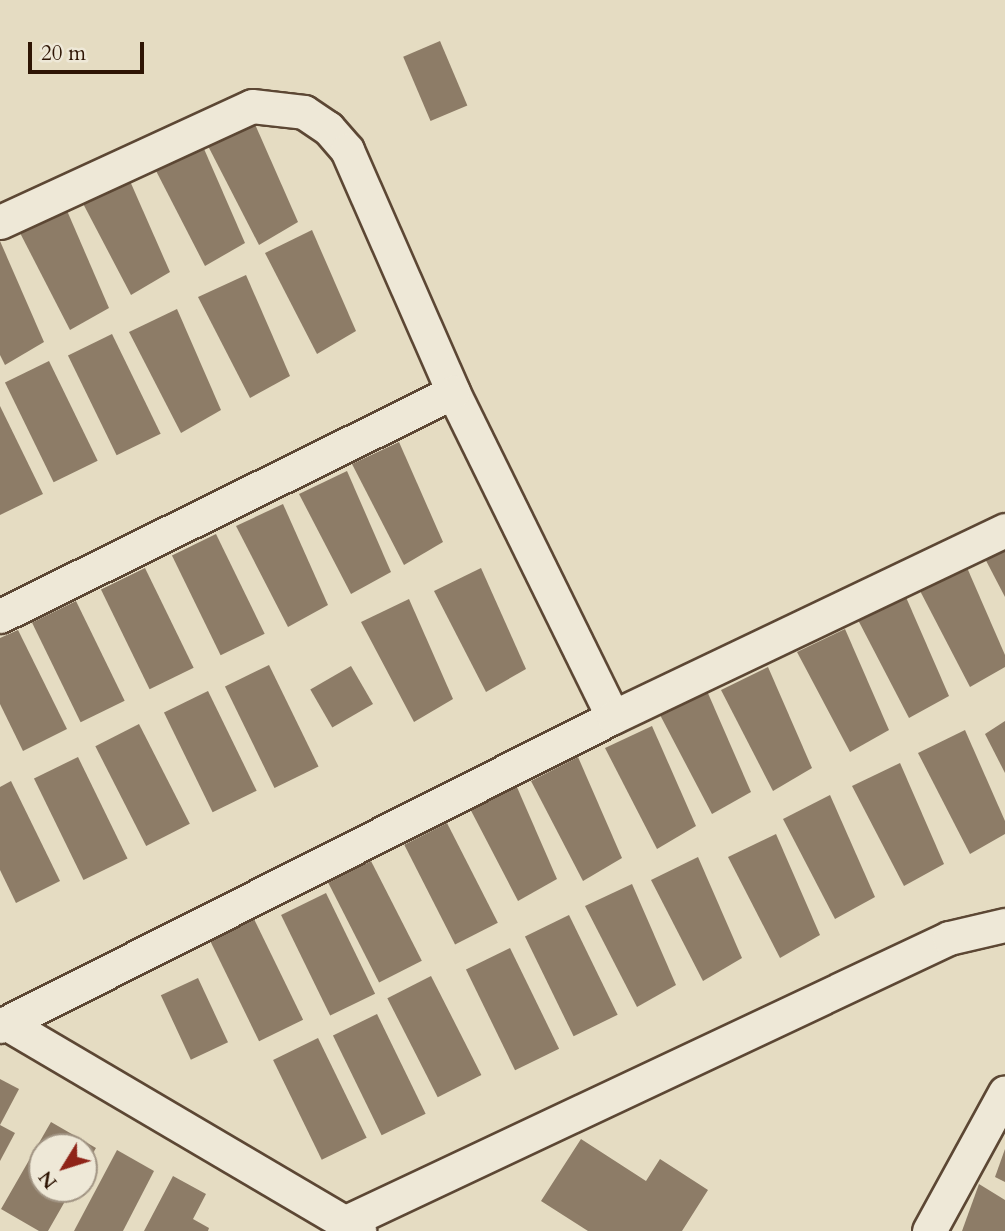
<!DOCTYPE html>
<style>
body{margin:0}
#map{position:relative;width:1005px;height:1231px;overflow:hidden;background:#e5dcc2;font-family:Cardo,serif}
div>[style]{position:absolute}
.building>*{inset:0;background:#8d7c67;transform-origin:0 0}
.roads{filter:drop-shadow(2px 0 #5c4734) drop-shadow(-2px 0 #5c4734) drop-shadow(0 2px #5c4734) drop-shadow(0 -2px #5c4734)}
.street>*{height:33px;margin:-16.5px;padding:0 16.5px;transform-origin:16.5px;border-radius:16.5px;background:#eee8d7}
span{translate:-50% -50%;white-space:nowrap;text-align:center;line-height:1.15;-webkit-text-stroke:7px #eee8d7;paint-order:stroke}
.north{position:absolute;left:28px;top:1133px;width:70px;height:70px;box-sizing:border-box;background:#eee8d7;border:2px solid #a19483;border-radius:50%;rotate:232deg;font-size:19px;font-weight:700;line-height:28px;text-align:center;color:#2e1504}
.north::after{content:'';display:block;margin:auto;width:24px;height:32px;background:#8f2418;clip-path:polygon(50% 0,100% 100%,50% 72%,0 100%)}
.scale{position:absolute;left:28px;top:42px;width:116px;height:32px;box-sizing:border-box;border:4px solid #2e1504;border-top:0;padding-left:9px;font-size:21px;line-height:24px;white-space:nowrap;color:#2e1504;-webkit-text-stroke:5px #eee8d7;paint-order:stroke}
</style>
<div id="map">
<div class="building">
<div style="left:440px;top:41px;width:70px;height:40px;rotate:67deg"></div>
<div style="clip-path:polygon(254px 122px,298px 222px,259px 245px,207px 144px)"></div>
<div style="clip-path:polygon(201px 142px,245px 243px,205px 266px,153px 165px)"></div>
<div style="clip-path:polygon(126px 172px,170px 272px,131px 295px,78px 194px)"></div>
<div style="clip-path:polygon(65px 206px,109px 308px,70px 330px,18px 229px)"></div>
<div style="clip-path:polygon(312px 230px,356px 331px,317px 354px,265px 253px)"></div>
<div style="clip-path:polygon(0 241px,44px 342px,5px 365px,0 355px)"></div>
<div style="clip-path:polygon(246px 275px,290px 376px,250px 398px,198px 297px)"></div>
<div style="clip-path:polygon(177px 309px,221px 410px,181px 433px,129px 332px)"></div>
<div style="left:112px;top:334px;width:111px;height:49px;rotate:64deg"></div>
<div style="left:49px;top:361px;width:111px;height:49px;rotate:64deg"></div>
<div style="clip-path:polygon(0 406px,43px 494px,0 515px)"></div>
<div style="clip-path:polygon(399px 442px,443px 542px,404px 565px,352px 464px)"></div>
<div style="clip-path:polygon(347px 471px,391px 572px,351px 594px,299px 494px)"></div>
<div style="clip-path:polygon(283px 504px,328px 605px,288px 627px,236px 526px)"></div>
<div style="left:216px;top:534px;width:111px;height:49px;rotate:64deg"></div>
<div style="clip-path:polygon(1005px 539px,1005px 597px,981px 551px)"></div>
<div style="clip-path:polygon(965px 563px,1005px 655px,1005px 667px,970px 687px,918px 587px)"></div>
<div style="left:145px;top:568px;width:111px;height:49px;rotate:64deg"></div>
<div style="clip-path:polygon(481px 568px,526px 669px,486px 692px,434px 591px)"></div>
<div style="clip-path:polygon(905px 595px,949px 696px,909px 718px,857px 618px)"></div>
<div style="clip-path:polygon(409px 599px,453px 699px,414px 722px,361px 622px)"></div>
<div style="left:76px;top:601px;width:111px;height:49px;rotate:64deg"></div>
<div style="clip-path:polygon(845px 629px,889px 730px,850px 752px,797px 652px)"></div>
<div style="clip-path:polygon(18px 630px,67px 729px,23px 751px,0 704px,0 638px)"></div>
<div style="left:269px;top:665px;width:113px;height:49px;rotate:64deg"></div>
<div style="left:351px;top:666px;width:44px;height:47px;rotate:60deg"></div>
<div style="clip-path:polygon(768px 667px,812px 768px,773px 791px,721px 690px)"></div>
<div style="left:208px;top:691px;width:111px;height:49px;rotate:64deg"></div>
<div style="clip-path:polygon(707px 691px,751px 792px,712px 814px,659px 713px)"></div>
<div style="clip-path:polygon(1005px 721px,1005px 773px,985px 734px)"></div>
<div style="left:139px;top:724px;width:112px;height:49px;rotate:63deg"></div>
<div style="clip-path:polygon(652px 726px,696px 826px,657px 849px,605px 748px)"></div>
<div style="clip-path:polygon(965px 730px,1005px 821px,1005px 834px,970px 854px,918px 753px)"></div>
<div style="left:78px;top:757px;width:113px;height:49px;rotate:64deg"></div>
<div style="clip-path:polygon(578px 757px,622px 858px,583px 881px,531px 781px)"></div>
<div style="clip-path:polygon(900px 763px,944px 864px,904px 886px,852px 786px)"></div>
<div style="clip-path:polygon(513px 778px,557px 879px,518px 901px,466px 801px)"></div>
<div style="clip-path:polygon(11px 781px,60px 881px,16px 903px,0 870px,0 787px)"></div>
<div style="clip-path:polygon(830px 795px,875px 897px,835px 919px,783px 819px)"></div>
<div style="left:447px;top:823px;width:112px;height:48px;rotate:63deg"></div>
<div style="clip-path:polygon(776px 834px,820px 935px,780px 958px,728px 857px)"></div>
<div style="clip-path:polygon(698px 857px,742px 958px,703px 981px,651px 880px)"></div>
<div style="left:371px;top:861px;width:112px;height:48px;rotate:63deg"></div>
<div style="clip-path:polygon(632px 884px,676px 985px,637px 1007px,585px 906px)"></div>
<div style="left:326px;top:893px;width:112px;height:50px;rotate:64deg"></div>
<div style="left:569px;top:915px;width:111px;height:49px;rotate:64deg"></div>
<div style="left:254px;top:919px;width:112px;height:49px;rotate:64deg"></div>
<div style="left:510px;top:948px;width:112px;height:49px;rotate:64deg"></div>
<div style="left:431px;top:976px;width:111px;height:49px;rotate:63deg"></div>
<div style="left:198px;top:978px;width:71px;height:41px;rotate:65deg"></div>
<div style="left:377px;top:1014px;width:111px;height:49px;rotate:64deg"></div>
<div style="left:318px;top:1038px;width:111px;height:50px;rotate:64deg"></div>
<div style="clip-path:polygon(0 1079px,19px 1089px,0 1125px)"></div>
<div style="clip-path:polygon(51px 1122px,96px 1148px,84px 1168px,84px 1147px,42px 1147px,42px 1189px,72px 1189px,48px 1231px,39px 1231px,1px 1209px)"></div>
<div style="clip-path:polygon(0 1125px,15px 1133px,0 1161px)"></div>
<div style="clip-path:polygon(581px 1139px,646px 1181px,660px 1159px,708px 1190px,682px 1231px,588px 1231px,541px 1201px)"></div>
<div style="clip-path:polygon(1005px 1149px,1005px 1182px,995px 1177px)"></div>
<div style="clip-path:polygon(117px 1150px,154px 1171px,123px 1231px,74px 1231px)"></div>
<div style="clip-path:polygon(173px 1176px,206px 1194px,193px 1219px,209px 1228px,208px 1231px,144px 1231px)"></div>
<div style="clip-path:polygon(979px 1184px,1005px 1200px,1005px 1231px,962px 1231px)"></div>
</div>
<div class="roads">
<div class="street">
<div style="left:0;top:222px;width:277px;rotate:-24.7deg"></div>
<div style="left:252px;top:106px;width:52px;rotate:6.6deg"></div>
<div style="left:304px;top:112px;width:29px;rotate:34deg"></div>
<div style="left:328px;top:128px;width:29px;rotate:49deg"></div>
<div style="left:347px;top:150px;width:264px;rotate:66.3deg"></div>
<div style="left:453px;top:392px;width:362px;rotate:63.8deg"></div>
<div style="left:0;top:616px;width:505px;rotate:-26.31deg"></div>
<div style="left:6px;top:1023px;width:410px;rotate:30.5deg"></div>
<div style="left:0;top:1026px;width:686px;rotate:-26.75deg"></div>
<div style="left:613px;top:717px;width:434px;rotate:-25.5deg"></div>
<div style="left:344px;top:1223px;width:669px;rotate:-25.22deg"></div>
<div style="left:949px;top:938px;width:57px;rotate:-13.1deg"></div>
<div style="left:929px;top:1231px;width:158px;rotate:-61.3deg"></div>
</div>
</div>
<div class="north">N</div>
<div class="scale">20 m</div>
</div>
